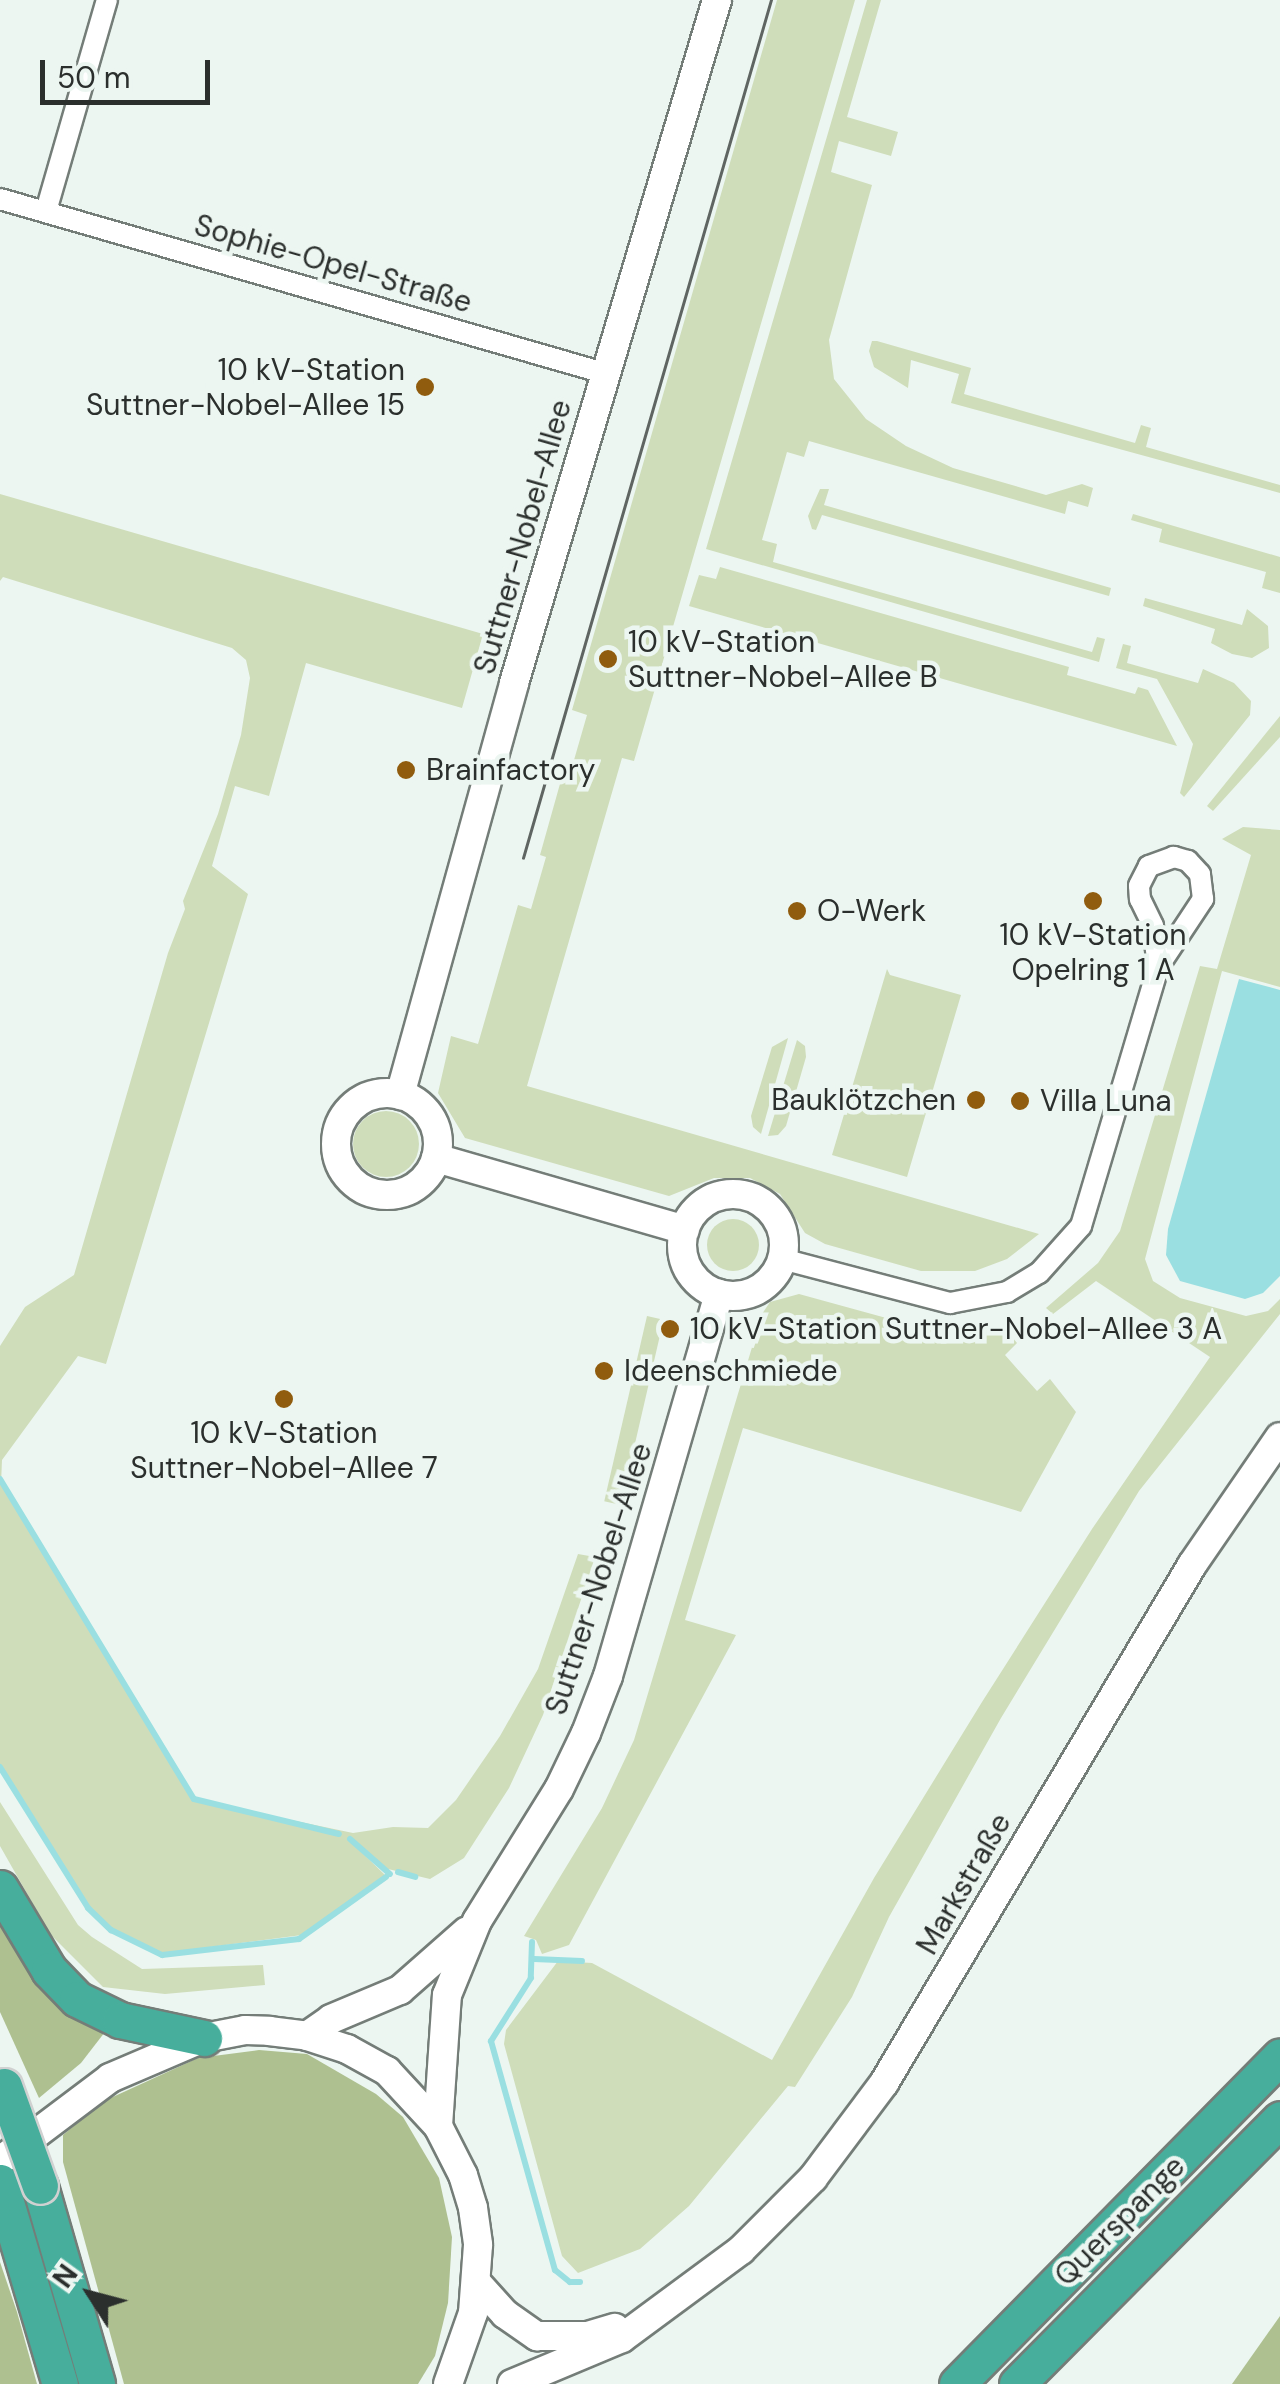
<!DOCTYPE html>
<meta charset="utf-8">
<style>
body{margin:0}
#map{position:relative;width:1280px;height:2384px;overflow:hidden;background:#ecf6f1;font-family:"DM Sans",sans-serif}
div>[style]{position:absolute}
.green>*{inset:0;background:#cfddba;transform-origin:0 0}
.round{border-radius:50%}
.forest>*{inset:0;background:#aec090}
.water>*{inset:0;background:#9adfe1}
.stream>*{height:6px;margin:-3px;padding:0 3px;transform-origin:3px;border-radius:3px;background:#9adfe1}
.roads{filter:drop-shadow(2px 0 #747d78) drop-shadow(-2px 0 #747d78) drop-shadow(0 2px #747d78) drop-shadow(0 -2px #747d78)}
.street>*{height:20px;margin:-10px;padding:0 10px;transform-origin:10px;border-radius:10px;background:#fff}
.secondary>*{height:28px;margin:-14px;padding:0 14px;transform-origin:14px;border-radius:14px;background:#fff}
.secondary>.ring{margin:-14px;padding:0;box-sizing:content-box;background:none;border:28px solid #fff;border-radius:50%}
.highway>*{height:35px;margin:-17.5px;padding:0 17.5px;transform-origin:17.5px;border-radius:17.5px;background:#47ae9c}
.tram>*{height:2.5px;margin:-1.25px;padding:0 1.25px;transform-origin:1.25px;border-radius:1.25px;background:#5f6562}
.bridges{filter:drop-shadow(2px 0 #d0d1d1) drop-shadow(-2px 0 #d0d1d1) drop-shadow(0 2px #d0d1d1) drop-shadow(0 -2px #d0d1d1)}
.highway-bridge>*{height:35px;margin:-17.5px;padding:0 17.5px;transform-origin:17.5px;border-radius:17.5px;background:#47ae9c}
.dots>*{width:28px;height:28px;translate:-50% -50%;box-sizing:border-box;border:5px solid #ecf6f1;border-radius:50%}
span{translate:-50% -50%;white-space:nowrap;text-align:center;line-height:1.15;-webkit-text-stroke:9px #ecf6f1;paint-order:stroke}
.street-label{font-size:30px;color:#2b2f2d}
.poi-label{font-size:30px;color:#2b2f2d}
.right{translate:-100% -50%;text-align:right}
.left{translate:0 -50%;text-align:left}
.north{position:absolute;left:40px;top:2244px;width:100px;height:100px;-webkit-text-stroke:8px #ecf6f1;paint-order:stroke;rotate:306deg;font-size:28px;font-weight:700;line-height:40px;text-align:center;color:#2b2f2d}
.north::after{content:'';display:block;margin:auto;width:35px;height:45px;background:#2b2f2d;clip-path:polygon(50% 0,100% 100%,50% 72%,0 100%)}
.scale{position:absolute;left:40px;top:60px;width:170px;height:45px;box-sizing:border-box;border:5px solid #2b2f2d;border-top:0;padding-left:12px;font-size:30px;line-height:35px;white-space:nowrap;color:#2b2f2d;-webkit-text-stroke:8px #ecf6f1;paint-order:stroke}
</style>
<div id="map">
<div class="green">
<div style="clip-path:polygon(777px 0,855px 0,634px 761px,622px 758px,527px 1086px,1039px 1234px,1007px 1259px,975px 1271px,921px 1271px,825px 1244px,805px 1233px,780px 1194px,750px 1178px,714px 1178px,669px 1196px,465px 1138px,438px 1093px,451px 1036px,478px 1044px,518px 905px,531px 909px,546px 857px,540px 855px,565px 766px,572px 767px,587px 715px,572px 710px)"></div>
<div style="clip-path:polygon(867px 0,881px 0,847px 117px,898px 132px,891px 156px,839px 141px,831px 172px,872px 185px,829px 340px,834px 379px,866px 419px,906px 446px,953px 468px,1046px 495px,1082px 484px,1093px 488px,1088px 507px,1068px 501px,1065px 514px,809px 441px,804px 457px,787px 452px,762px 540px,777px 544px,773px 562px,1092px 652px,1097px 637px,1105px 639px,1099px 662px,706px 549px)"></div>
<div style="clip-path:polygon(877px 341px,971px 368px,964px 394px,1135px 443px,1141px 425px,1151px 428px,1146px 447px,1280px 485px,1280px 493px,951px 403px,959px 374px,911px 360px,908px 388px,874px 367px,869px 351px,872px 341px)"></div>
<div style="clip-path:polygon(820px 489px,829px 489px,824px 505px,1111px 588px,1109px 596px,822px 515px,816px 530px,812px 529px,808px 516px)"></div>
<div style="clip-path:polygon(0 494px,483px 634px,462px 708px,306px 663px,269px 796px,235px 786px,212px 866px,248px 894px,106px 1364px,78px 1356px,2px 1460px,1px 1484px,196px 1800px,353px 1833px,393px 1827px,428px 1828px,456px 1800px,500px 1736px,538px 1669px,578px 1554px,595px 1557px,543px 1715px,509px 1788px,464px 1858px,430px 1879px,388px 1869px,347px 1838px,385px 1875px,302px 1935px,164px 1953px,141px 1946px,107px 1926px,88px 1906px,0 1764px,0 1346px,25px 1307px,74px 1275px,168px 953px,185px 909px,183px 901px,218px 814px,241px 735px,250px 678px,246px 660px,232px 648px,3px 577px,0 581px)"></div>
<div style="clip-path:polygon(1133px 514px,1280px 557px,1280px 593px,1262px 588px,1266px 572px,1159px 542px,1162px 529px,1131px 520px)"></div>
<div style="clip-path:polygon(720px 567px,1069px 667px,1067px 675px,1135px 694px,1138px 687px,1148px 690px,1177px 746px,689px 606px,699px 575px,716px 579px)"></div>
<div style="clip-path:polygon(1145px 598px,1242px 625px,1247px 609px,1268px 626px,1269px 648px,1252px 658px,1232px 654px,1211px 643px,1215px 629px,1143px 606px)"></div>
<div style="clip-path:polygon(1123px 644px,1131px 646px,1127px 663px,1198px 683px,1203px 669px,1234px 683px,1251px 701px,1250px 715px,1184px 797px,1180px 793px,1193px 744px,1157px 679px,1116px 668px)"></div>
<div style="clip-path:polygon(1280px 716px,1280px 737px,1213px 811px,1207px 806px)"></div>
<div style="clip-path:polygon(1243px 827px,1280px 830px,1280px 987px,1222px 971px,1145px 1259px,1153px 1281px,1180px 1298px,1246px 1316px,1268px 1311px,1280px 1299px,1280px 1314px,1139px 1491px,1001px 1718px,889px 1917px,852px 1997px,795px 2087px,788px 2086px,689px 2206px,640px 2249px,578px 2273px,562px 2256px,504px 2044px,506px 2030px,558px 1961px,592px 1963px,772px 2060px,874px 1878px,982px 1702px,1092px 1529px,1210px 1357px,1096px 1281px,1053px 1314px,1046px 1308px,1098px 1263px,1120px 1231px,1200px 966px,1217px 969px,1251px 855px,1222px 839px)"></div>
<div style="clip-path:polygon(887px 969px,890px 975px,961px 995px,907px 1177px,832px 1155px)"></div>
<div style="clip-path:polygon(788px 1038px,761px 1134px,753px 1127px,751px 1116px,772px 1047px)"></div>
<div style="clip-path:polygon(797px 1040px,805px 1046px,806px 1057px,786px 1126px,778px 1135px,768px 1136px)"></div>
<div class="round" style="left:353px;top:1111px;width:66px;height:66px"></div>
<div class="round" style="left:707px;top:1219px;width:52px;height:52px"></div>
<div style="clip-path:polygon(799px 1294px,919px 1327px,961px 1331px,1003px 1326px,1017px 1343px,1005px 1355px,1037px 1391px,1050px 1379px,1076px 1412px,1021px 1512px,743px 1428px,685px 1620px,736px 1635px,569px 1945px,542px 1954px,536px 1940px,524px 1936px,602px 1808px,634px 1740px,762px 1314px,770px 1302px)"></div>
<div style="left:647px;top:1316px;width:17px;height:190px;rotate:13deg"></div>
<div style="clip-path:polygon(0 1802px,78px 1925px,92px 1937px,142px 1969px,263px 1965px,265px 1985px,165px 1994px,103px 1987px,50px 1934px,0 1846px)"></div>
</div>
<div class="forest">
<div style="clip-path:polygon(0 1918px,108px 2028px,81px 2063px,39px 2098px,0 2012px)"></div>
<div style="clip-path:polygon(259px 2050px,307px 2054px,376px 2094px,403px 2117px,439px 2178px,452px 2237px,448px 2303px,435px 2356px,418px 2384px,124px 2384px,63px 2162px,63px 2135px,104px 2101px,198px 2058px)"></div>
<div style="clip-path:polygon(0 2262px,17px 2312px,37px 2384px,0 2384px)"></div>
<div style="clip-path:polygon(1280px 2316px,1280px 2384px,1232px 2384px)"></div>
</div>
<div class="water">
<div style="clip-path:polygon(1239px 979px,1280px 990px,1280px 1276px,1263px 1293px,1245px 1299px,1180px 1281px,1166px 1255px,1168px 1229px)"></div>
</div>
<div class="stream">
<div style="left:0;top:1479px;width:374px;rotate:58.8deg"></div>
<div style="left:194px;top:1799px;width:149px;rotate:13.6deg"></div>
<div style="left:0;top:1767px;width:166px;rotate:58deg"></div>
<div style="left:88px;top:1908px;width:32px;rotate:44deg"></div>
<div style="left:111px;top:1930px;width:57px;rotate:26.1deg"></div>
<div style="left:162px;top:1955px;width:138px;rotate:-6.7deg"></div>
<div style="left:299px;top:1939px;width:107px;rotate:-35.5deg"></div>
<div style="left:350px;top:1839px;width:53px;rotate:41.2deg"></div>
<div style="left:398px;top:1872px;width:18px;rotate:16deg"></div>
<div style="left:532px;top:1942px;width:36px;rotate:92deg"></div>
<div style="left:531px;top:1978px;width:75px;rotate:122.4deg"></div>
<div style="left:491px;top:2041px;width:238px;rotate:74.4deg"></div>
<div style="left:555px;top:2270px;width:19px;rotate:39deg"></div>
<div style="left:570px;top:2282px;width:10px"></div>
<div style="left:534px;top:1959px;width:48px;rotate:2.4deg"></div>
</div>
<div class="roads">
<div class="street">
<div style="left:0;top:199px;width:629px;rotate:16.07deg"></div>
<div style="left:46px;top:211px;width:220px;rotate:-73.9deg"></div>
<div style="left:782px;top:1259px;width:174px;rotate:14.7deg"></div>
<div style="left:950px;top:1303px;width:58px;rotate:-10.9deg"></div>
<div style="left:1007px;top:1292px;width:37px;rotate:-31deg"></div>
<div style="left:1039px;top:1273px;width:63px;rotate:-48.2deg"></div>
<div style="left:1081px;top:1226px;width:270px;rotate:-73.4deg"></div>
<div style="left:1158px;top:967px;width:82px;rotate:-56.5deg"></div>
<div style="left:1203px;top:899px;width:25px;rotate:-97deg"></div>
<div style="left:1200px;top:874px;width:18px;rotate:-133deg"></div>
<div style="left:1188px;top:861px;width:15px;rotate:-164deg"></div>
<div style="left:1174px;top:857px;width:27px;rotate:160deg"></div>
<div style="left:1149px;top:866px;width:22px;rotate:117deg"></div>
<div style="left:1139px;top:886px;width:13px;rotate:86deg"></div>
<div style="left:1140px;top:899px;width:30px;rotate:64deg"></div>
<div style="left:1153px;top:926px;width:41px;rotate:83deg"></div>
</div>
<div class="secondary">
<div class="ring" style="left:336px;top:1093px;width:74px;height:74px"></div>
<div style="left:400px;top:1095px;width:427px;rotate:-74.5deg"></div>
<div style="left:514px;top:683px;width:713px;rotate:-73.45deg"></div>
<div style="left:436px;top:1158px;width:259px;rotate:16.1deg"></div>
<div class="ring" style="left:682px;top:1194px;width:74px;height:74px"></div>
<div style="left:307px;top:2036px;width:29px;rotate:-35deg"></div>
<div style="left:331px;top:2019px;width:75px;rotate:-22.8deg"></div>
<div style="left:400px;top:1990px;width:89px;rotate:-41.4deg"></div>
<div style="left:438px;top:2126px;width:131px;rotate:-86.1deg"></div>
<div style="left:447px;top:1995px;width:80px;rotate:-67.9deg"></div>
<div style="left:477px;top:1921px;width:155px;rotate:-58.2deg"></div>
<div style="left:559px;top:1789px;width:62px;rotate:-64.3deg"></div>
<div style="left:586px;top:1733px;width:61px;rotate:-68.9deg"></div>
<div style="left:608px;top:1676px;width:398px;rotate:-73.8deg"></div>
<div style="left:0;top:2161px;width:138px;rotate:-37deg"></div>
<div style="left:110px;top:2078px;width:102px;rotate:-23.1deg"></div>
<div style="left:204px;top:2038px;width:42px;rotate:-11deg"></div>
<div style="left:245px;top:2030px;width:24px;rotate:2deg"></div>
<div style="left:269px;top:2031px;width:38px;rotate:7deg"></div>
<div style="left:307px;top:2036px;width:42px;rotate:18deg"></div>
<div style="left:347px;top:2049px;width:46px;rotate:28.8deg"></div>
<div style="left:387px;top:2071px;width:75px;rotate:47.2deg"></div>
<div style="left:438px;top:2126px;width:55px;rotate:63deg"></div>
<div style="left:463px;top:2175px;width:34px;rotate:73deg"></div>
<div style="left:473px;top:2208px;width:37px;rotate:82deg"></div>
<div style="left:478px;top:2245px;width:68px;rotate:94.2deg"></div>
<div style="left:473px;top:2313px;width:75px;rotate:109.4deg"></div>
<div style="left:476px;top:2282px;width:43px;rotate:47.8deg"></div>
<div style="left:505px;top:2314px;width:39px;rotate:35deg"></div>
<div style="left:537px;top:2336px;width:51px"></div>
<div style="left:588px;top:2336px;width:28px;rotate:-17deg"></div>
<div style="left:512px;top:2384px;width:119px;rotate:-22.7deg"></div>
<div style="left:622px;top:2338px;width:148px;rotate:-36.5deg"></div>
<div style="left:741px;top:2250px;width:102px;rotate:-45deg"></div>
<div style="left:813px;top:2178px;width:119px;rotate:-53.2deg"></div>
<div style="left:884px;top:2083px;width:603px;rotate:-59.26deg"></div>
<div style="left:1192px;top:1565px;width:155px;rotate:-55.5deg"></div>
</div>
<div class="highway">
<div style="left:0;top:1888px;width:96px;rotate:59.1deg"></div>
<div style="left:49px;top:1970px;width:40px;rotate:46deg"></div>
<div style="left:77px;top:1999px;width:48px;rotate:26deg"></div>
<div style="left:120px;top:2020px;width:86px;rotate:12.1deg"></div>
<div style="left:0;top:2182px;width:211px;rotate:73.5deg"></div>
<div style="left:40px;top:2186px;width:206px;rotate:73.9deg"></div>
<div style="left:957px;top:2384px;width:460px;rotate:-45.4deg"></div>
<div style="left:1017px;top:2384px;width:373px;rotate:-45.2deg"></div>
</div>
</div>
<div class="tram">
<div style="left:523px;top:858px;width:893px;rotate:-73.88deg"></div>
</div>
<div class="bridges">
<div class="highway-bridge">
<div style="left:4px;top:2086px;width:106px;rotate:70.2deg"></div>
</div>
</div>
<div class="dots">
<div style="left:425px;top:387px;background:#905c0e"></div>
<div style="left:608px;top:659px;background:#905c0e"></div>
<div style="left:406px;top:770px;background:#905c0e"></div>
<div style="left:1093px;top:901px;background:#905c0e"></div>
<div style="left:797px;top:911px;background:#905c0e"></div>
<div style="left:976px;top:1100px;background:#905c0e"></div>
<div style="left:1020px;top:1101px;background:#905c0e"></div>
<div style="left:670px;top:1329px;background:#905c0e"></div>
<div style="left:604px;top:1371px;background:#905c0e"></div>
<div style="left:284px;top:1399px;background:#905c0e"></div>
</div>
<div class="street-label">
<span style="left:333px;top:264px;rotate:16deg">Sophie-Opel-Straße</span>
<span style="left:523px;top:537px;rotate:-74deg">Suttner-Nobel-Allee</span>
<span style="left:599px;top:1579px;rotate:-72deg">Suttner-Nobel-Allee</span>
<span style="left:964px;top:1884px;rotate:-60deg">Markstraße</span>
<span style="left:1120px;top:2221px;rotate:-45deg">Querspange</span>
</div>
<div class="poi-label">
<span class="right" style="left:405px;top:387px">10 kV-Station<br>Suttner-Nobel-Allee 15</span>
<span class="left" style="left:628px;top:659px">10 kV-Station<br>Suttner-Nobel-Allee B</span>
<span class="left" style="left:426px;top:770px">Brainfactory</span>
<span class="left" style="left:817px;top:911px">O-Werk</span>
<span style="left:1093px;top:952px">10 kV-Station<br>Opelring 1 A</span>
<span class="right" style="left:956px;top:1100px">Bauklötzchen</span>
<span class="left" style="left:1040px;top:1101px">Villa Luna</span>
<span class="left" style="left:690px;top:1329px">10 kV-Station Suttner-Nobel-Allee 3 A</span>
<span class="left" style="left:624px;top:1371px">Ideenschmiede</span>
<span style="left:284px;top:1450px">10 kV-Station<br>Suttner-Nobel-Allee 7</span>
</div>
<div class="north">N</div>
<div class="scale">50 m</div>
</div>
